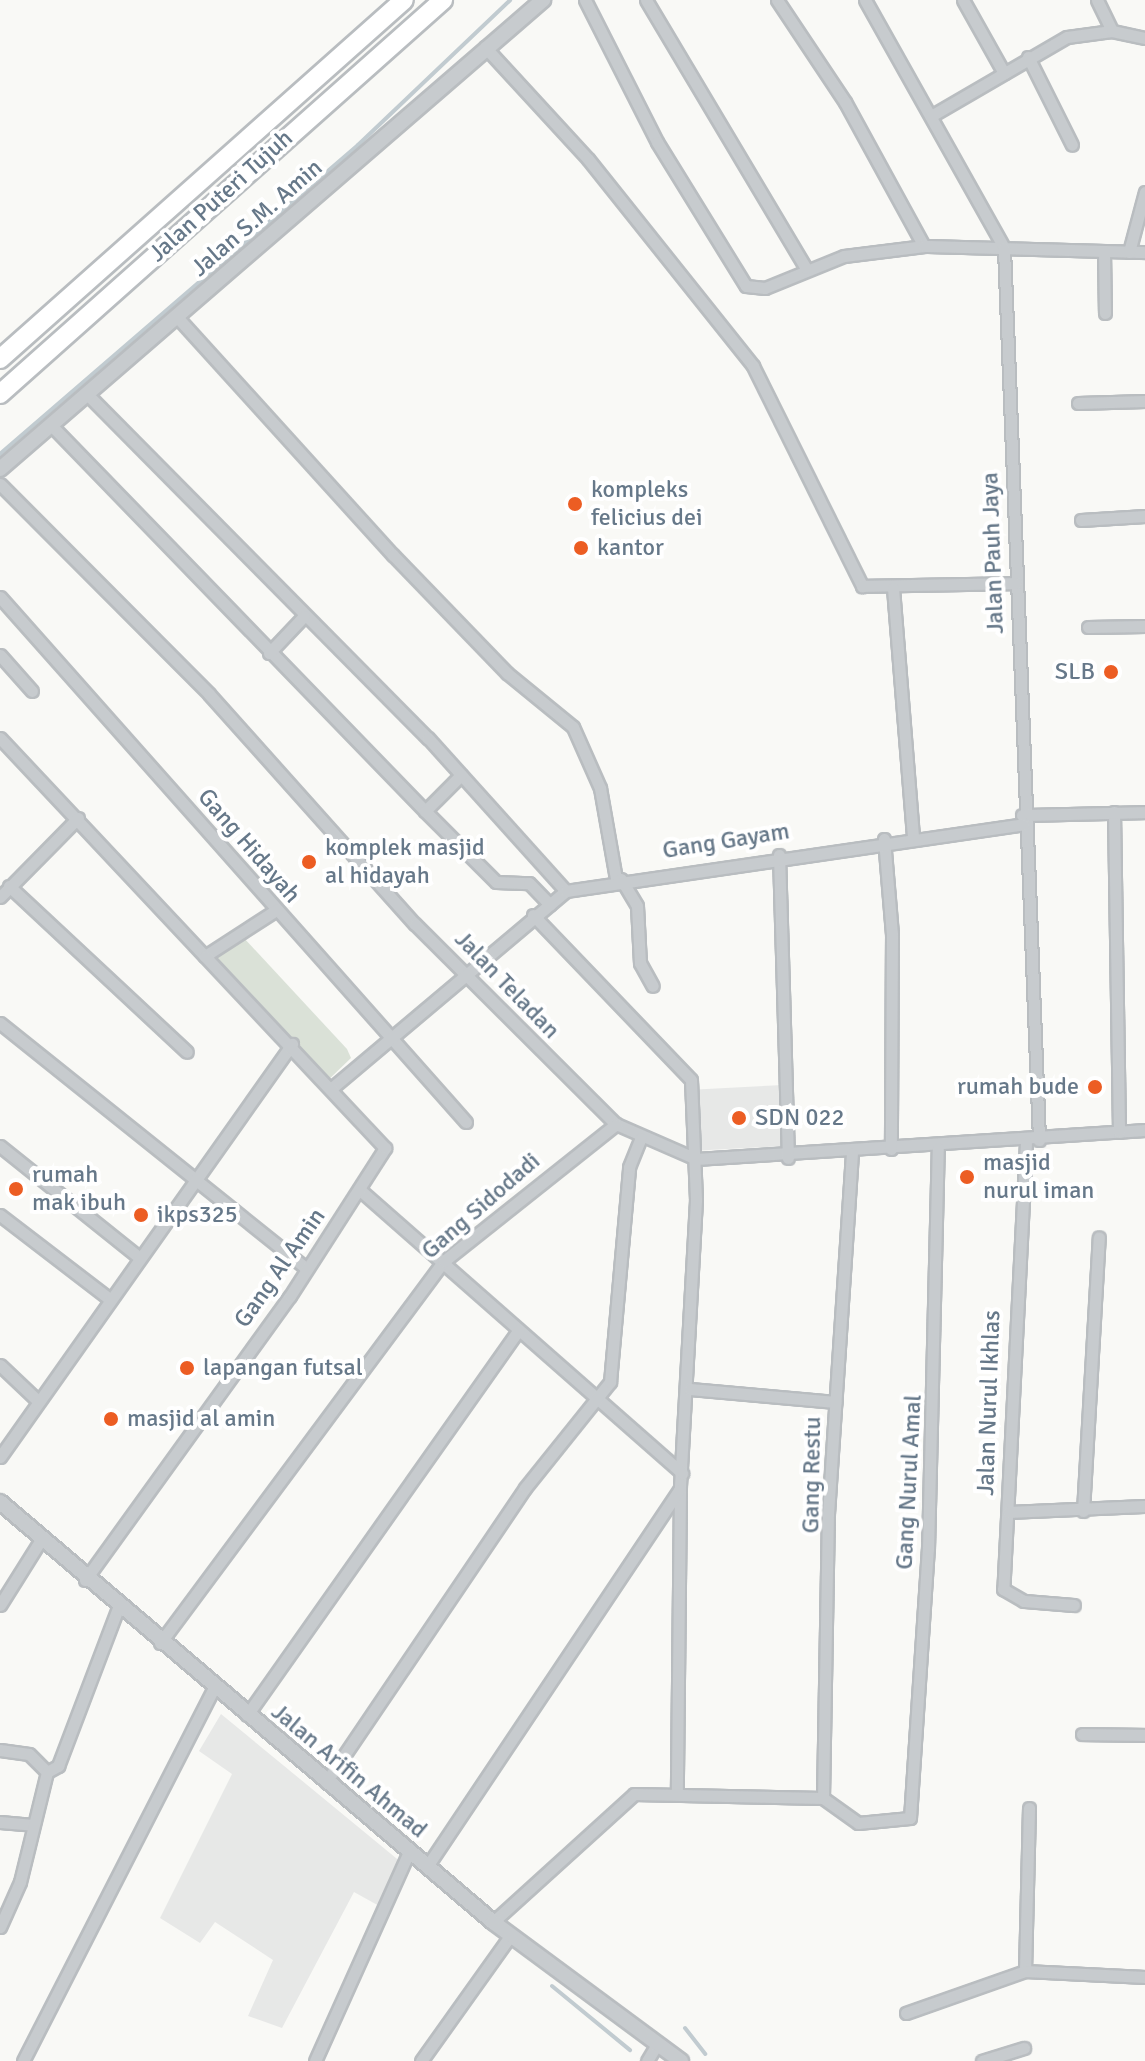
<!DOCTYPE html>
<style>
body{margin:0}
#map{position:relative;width:1145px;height:2061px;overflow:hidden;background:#f9f9f6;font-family:Signika,sans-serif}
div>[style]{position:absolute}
.built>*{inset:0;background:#e7e8e7;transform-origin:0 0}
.green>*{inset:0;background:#dae1d7}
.stream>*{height:4px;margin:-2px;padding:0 2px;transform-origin:2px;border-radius:2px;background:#c1cbd0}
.roads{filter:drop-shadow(2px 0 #b9bdc0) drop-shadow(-2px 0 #b9bdc0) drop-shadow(0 2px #b9bdc0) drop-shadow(0 -2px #b9bdc0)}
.minor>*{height:11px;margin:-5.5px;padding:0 5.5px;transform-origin:5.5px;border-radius:5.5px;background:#c7cbce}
.tertiary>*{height:14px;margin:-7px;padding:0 7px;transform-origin:7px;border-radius:7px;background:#c7cbce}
.trunk>*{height:18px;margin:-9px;padding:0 9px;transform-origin:9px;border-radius:9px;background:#fff}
.dots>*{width:22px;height:22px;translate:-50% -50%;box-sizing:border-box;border:4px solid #fff;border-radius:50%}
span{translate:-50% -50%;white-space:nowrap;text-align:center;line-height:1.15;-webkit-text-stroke:8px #fff;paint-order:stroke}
.street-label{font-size:24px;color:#667889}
.poi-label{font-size:24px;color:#667889}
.left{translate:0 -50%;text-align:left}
.right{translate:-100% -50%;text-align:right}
</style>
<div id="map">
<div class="built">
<div style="left:783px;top:1085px;width:61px;height:91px;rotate:87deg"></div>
<div style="clip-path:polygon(221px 1714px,402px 1863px,381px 1907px,354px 1892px,282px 2028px,248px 2016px,273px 1960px,215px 1922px,200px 1943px,160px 1918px,232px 1774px,199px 1751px)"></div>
</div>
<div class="green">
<div style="clip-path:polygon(243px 937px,347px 1049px,351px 1058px,323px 1085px,206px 958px)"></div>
</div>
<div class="stream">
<div style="left:0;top:454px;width:473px;rotate:-40.8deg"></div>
<div style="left:358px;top:145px;width:210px;rotate:-43.6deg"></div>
<div style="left:552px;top:1986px;width:101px;rotate:39.4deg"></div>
<div style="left:685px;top:2028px;width:33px;rotate:52deg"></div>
</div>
<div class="roads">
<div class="minor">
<div style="left:585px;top:0;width:159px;rotate:63.1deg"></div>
<div style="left:657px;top:142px;width:169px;rotate:58.3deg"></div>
<div style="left:746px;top:286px;width:19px;rotate:6deg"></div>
<div style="left:765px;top:288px;width:85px;rotate:-22.1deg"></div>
<div style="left:844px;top:256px;width:81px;rotate:-7.1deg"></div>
<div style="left:646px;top:0;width:312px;rotate:59.2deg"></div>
<div style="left:777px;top:0;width:123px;rotate:56.3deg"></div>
<div style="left:845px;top:102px;width:164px;rotate:61.3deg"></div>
<div style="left:924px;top:246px;width:221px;rotate:1.6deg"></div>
<div style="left:865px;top:0;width:284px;rotate:60.7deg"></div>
<div style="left:1004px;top:248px;width:893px;rotate:87.75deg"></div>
<div style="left:963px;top:0;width:84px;rotate:60.7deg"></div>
<div style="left:1097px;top:0;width:34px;rotate:64deg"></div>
<div style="left:485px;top:47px;width:152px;rotate:47.4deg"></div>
<div style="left:588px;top:159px;width:265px;rotate:51.4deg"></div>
<div style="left:753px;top:366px;width:246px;rotate:63.6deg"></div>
<div style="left:862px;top:586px;width:154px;rotate:-1.1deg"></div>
<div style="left:1028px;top:57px;width:98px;rotate:63.4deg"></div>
<div style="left:931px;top:116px;width:157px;rotate:-30.2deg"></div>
<div style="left:1067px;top:37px;width:45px;rotate:-7.6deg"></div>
<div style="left:1112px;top:31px;width:34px;rotate:12deg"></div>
<div style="left:1104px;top:252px;width:61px;rotate:89.1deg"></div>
<div style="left:1129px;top:252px;width:62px;rotate:-75.1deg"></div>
<div style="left:177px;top:317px;width:321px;rotate:47.8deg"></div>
<div style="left:393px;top:555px;width:164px;rotate:46deg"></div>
<div style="left:507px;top:673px;width:85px;rotate:39.3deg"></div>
<div style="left:573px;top:727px;width:67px;rotate:66.1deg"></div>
<div style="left:600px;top:788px;width:92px;rotate:80deg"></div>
<div style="left:87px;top:394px;width:484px;rotate:45.3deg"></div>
<div style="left:428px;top:738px;width:206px;rotate:48deg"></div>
<div style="left:1078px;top:403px;width:67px;rotate:-1.7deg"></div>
<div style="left:51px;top:425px;width:537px;rotate:45.9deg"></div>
<div style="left:0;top:484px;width:296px;rotate:45.1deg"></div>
<div style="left:209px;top:694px;width:309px;rotate:48.2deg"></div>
<div style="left:415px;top:924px;width:284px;rotate:44.9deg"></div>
<div style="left:616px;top:1124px;width:87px;rotate:23.6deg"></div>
<div style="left:696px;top:1159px;width:450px;rotate:-3.7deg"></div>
<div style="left:1081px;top:520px;width:64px;rotate:-3.6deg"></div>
<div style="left:893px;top:588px;width:248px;rotate:85.4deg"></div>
<div style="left:0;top:597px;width:702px;rotate:48.41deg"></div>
<div style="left:1088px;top:627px;width:57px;rotate:-1deg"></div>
<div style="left:269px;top:653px;width:51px;rotate:-46.6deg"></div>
<div style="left:0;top:655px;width:48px;rotate:48.4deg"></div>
<div style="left:0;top:738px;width:299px;rotate:46.8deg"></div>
<div style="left:205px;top:956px;width:85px;rotate:-32.9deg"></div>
<div style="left:461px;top:775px;width:51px;rotate:135deg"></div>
<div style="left:425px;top:811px;width:100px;rotate:45deg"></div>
<div style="left:496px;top:882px;width:33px;rotate:2deg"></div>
<div style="left:529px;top:883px;width:30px;rotate:46deg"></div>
<div style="left:1114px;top:812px;width:320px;rotate:89.1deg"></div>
<div style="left:1022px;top:815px;width:123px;rotate:-1.4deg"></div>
<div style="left:884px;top:839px;width:95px;rotate:85.2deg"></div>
<div style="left:892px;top:934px;width:215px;rotate:90.3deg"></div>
<div style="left:779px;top:855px;width:303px;rotate:88.3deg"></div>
<div style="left:621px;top:879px;width:31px;rotate:59deg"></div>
<div style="left:637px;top:906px;width:57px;rotate:87deg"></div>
<div style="left:640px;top:963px;width:26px;rotate:61deg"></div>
<div style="left:9px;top:886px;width:243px;rotate:43deg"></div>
<div style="left:0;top:897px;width:111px;rotate:-45.4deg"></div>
<div style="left:533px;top:915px;width:228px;rotate:46.2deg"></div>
<div style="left:691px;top:1080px;width:120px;rotate:87.6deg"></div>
<div style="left:696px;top:1200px;width:290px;rotate:93.2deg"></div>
<div style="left:680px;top:1490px;width:303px;rotate:90.6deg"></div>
<div style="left:0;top:1023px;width:393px;rotate:38.7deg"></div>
<div style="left:333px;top:1087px;width:304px;rotate:-40.1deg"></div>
<div style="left:566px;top:891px;width:462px;rotate:-8.3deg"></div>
<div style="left:1026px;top:1142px;width:448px;rotate:92.9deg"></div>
<div style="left:1003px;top:1589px;width:24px;rotate:30deg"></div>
<div style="left:1024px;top:1601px;width:50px;rotate:4.6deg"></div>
<div style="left:0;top:1146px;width:174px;rotate:38.7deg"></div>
<div style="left:360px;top:1190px;width:429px;rotate:41.3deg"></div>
<div style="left:0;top:1215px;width:135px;rotate:37.5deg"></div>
<div style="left:0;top:1365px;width:52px;rotate:43.5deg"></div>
<div style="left:690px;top:1389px;width:146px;rotate:5.1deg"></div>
<div style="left:0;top:1457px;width:506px;rotate:-54.74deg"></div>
<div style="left:1083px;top:1511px;width:274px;rotate:-86.7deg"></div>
<div style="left:1008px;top:1512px;width:137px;rotate:-2.5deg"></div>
<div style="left:85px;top:1580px;width:350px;rotate:-54.2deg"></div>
<div style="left:290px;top:1296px;width:176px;rotate:-57.3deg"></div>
<div style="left:385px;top:1148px;width:263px;rotate:-133.2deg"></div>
<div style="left:0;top:1605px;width:79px;rotate:-57.9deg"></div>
<div style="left:160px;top:1643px;width:476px;rotate:-53.4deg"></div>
<div style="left:444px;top:1261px;width:220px;rotate:-38.5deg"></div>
<div style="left:247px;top:1715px;width:471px;rotate:-54.8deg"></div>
<div style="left:1082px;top:1734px;width:63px;rotate:0.9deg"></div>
<div style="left:0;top:1750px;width:29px;rotate:8deg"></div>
<div style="left:29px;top:1754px;width:25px;rotate:45deg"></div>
<div style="left:47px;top:1772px;width:13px;rotate:-29deg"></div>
<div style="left:58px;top:1766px;width:169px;rotate:-69.2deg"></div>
<div style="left:326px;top:1782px;width:355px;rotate:-55.9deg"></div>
<div style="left:525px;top:1488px;width:136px;rotate:-51.3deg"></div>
<div style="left:610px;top:1382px;width:216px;rotate:-84.9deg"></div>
<div style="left:629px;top:1167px;width:31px;rotate:-68deg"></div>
<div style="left:823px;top:1798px;width:284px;rotate:-89deg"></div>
<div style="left:828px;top:1514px;width:361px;rotate:-86.2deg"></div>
<div style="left:0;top:1822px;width:33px;rotate:5deg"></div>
<div style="left:428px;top:1865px;width:451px;rotate:-56.2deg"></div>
<div style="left:493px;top:1922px;width:190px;rotate:-42.2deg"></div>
<div style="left:634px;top:1794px;width:189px;rotate:1.2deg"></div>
<div style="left:823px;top:1798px;width:43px;rotate:35.5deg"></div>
<div style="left:858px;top:1823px;width:52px;rotate:-5.5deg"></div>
<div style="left:910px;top:1818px;width:270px;rotate:-86.2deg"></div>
<div style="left:928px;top:1549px;width:401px;rotate:-88.6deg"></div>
<div style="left:0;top:1927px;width:49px;rotate:-66deg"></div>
<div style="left:20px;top:1882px;width:113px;rotate:-76.2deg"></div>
<div style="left:1025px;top:1971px;width:163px;rotate:-88.6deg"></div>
<div style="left:906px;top:2013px;width:126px;rotate:-19.4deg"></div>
<div style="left:1025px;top:1971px;width:120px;rotate:2.9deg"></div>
<div style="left:23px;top:2061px;width:419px;rotate:-62.9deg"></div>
<div style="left:315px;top:2061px;width:231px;rotate:-65.8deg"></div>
<div style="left:421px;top:2061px;width:155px;rotate:-54.5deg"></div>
<div style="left:647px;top:2061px;width:21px;rotate:-59deg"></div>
<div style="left:982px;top:2061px;width:44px;rotate:-17.2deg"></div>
</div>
<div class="tertiary">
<div style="left:0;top:469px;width:718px;rotate:-40.82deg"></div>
<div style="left:0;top:1502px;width:648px;rotate:40.43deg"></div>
<div style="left:493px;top:1922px;width:234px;rotate:36.5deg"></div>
</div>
<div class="trunk">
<div style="left:0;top:359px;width:540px;rotate:-41.62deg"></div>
<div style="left:0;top:394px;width:593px;rotate:-41.65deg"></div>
</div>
</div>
<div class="dots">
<div style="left:575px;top:504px;background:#ec5d23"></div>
<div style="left:581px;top:548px;background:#ec5d23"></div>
<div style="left:1111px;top:672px;background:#ec5d23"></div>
<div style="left:309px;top:862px;background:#ec5d23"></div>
<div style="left:1095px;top:1087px;background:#ec5d23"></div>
<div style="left:739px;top:1118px;background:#ec5d23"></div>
<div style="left:967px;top:1177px;background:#ec5d23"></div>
<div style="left:16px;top:1189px;background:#ec5d23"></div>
<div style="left:141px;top:1215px;background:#ec5d23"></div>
<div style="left:187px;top:1368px;background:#ec5d23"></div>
<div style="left:111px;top:1419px;background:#ec5d23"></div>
</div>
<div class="street-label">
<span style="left:221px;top:196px;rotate:-42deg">Jalan Puteri Tujuh</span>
<span style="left:257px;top:218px;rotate:-41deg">Jalan S.M. Amin</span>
<span style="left:993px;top:553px;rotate:-92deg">Jalan Pauh Jaya</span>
<span style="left:726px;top:841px;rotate:-9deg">Gang Gayam</span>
<span style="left:249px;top:846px;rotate:49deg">Gang Hidayah</span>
<span style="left:507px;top:985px;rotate:46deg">Jalan Teladan</span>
<span style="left:481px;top:1206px;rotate:-41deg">Gang Sidodadi</span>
<span style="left:280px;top:1268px;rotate:-55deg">Gang Al Amin</span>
<span style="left:989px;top:1403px;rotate:-88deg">Jalan Nurul Ikhlas</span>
<span style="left:812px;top:1475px;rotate:-89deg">Gang Restu</span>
<span style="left:909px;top:1482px;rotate:-87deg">Gang Nurul Amal</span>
<span style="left:349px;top:1771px;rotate:40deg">Jalan Arifin Ahmad</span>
</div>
<div class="poi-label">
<span class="left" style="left:591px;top:504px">kompleks<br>felicius dei</span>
<span class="left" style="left:597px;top:548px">kantor</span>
<span class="right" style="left:1095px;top:672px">SLB</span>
<span class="left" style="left:325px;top:862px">komplek masjid<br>al hidayah</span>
<span class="right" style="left:1079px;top:1087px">rumah bude</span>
<span class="left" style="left:755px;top:1118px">SDN 022</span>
<span class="left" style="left:983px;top:1177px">masjid<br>nurul iman</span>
<span class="left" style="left:32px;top:1189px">rumah<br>mak ibuh</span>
<span class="left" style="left:157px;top:1215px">ikps325</span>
<span class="left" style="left:203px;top:1368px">lapangan futsal</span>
<span class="left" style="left:127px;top:1419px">masjid al amin</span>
</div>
</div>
